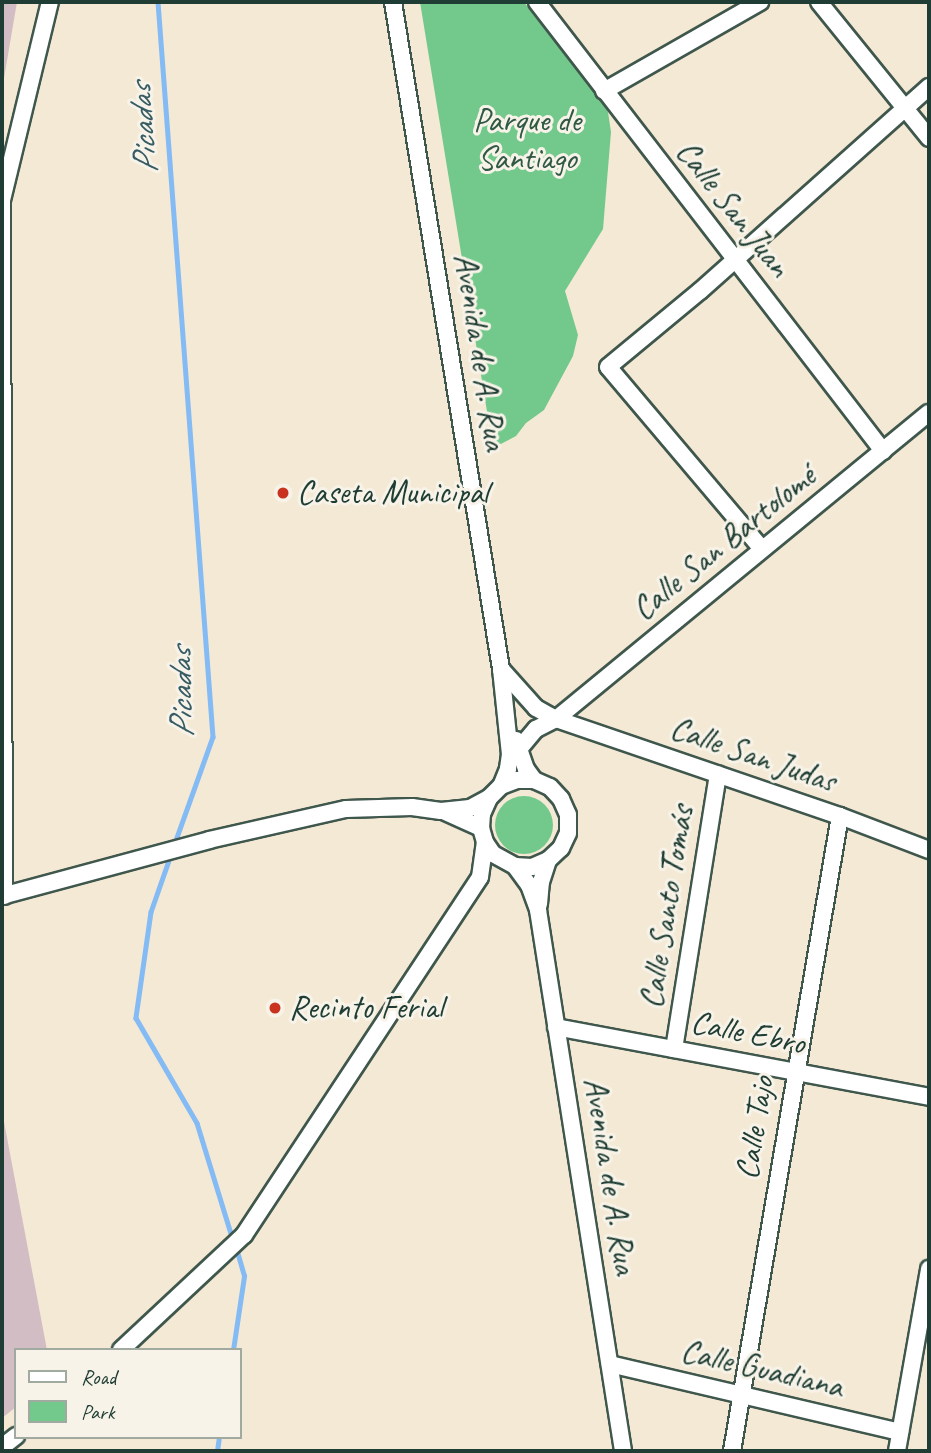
<!DOCTYPE html>
<meta charset="utf-8">
<style>
body{margin:0}
#map{position:relative;width:931px;height:1453px;overflow:hidden;background:#f4e9d5;font-family:Caveat,sans-serif}
div>[style]{position:absolute}
.industrial>*{inset:0;background:#d2bdc5}
.green>*{inset:0;background:#73c88b}
.round{border-radius:50%}
.stream>*{height:4.5px;margin:-2.25px;padding:0 2.25px;transform-origin:2.25px;border-radius:2.25px;background:#84bbf4}
.roads{filter:drop-shadow(2px 0 #3f574c) drop-shadow(-2px 0 #3f574c) drop-shadow(0 2px #3f574c) drop-shadow(0 -2px #3f574c)}
.minor>*{height:16px;margin:-8px;padding:0 8px;transform-origin:8px;border-radius:8px;background:#fff}
.dots>*{width:19px;height:19px;translate:-50% -50%;box-sizing:border-box;border:4px solid #f7f3e8;border-radius:50%}
span{translate:-50% -50%;white-space:nowrap;text-align:center;line-height:1.15;-webkit-text-stroke:6px #f7f3e8;paint-order:stroke}
.park-label{font-size:33px;color:#305945}
.street-label{font-size:33px;color:#1f3d34}
.poi-label{font-size:33px;color:#1f3d34}
.left{translate:0 -50%;text-align:left}
.water-label{font-size:35px;color:#385c64;font-style:italic}
.frame{position:absolute;inset:0;border:4px solid #1f3d34;pointer-events:none}
.legend{position:absolute;left:14px;top:1348px;width:228px;height:91px;box-sizing:border-box;background:#f7f3e8;border:2px solid #a1aaa0;margin:0;padding:9px 12px;list-style:none;font-size:21px;color:#1f3d34}
.legend li{display:flex;align-items:center;gap:14px;height:35px}
.legend b{width:35px;border:2px solid #a1aaa0}
</style>
<div id="map">
<div class="industrial">
<div style="clip-path:polygon(2px 2px,17px 2px,2px 90px)"></div>
<div style="clip-path:polygon(2px 1111px,47px 1350px,16px 1350px,16px 1407px,2px 1418px)"></div>
</div>
<div class="green">
<div style="clip-path:polygon(420px 2px,524px 2px,596px 92px,608px 112px,611px 132px,603px 229px,565px 291px,578px 335px,573px 356px,544px 410px,526px 423px,516px 436px,493px 448px)"></div>
<div class="round" style="left:495px;top:796px;width:58px;height:58px"></div>
</div>
<div class="stream">
<div style="left:158px;top:2px;width:737px;rotate:85.72deg"></div>
<div style="left:213px;top:737px;width:116px;rotate:109.7deg"></div>
<div style="left:171px;top:855px;width:60px;rotate:109.3deg"></div>
<div style="left:151px;top:912px;width:107px;rotate:98.1deg"></div>
<div style="left:136px;top:1018px;width:121px;rotate:59.8deg"></div>
<div style="left:197px;top:1123px;width:122px;rotate:72.9deg"></div>
<div style="left:233px;top:1350px;width:75px;rotate:-81.5deg"></div>
<div style="left:244px;top:1276px;width:29px;rotate:-106deg"></div>
<div style="left:217px;top:1451px;width:14px;rotate:-82deg"></div>
</div>
<div class="roads">
<div class="minor">
<div style="left:393px;top:2px;width:676px;rotate:80.8deg"></div>
<div style="left:501px;top:669px;width:85px;rotate:84deg"></div>
<div style="left:510px;top:754px;width:15px;rotate:98deg"></div>
<div style="left:508px;top:769px;width:18px;rotate:112deg"></div>
<div style="left:537px;top:2px;width:567px;rotate:52.38deg"></div>
<div style="left:819px;top:2px;width:175px;rotate:51deg"></div>
<div style="left:604px;top:91px;width:180px;rotate:-29.7deg"></div>
<div style="left:2px;top:200px;width:204px;rotate:-76.4deg"></div>
<div style="left:2px;top:201px;width:695px;rotate:89.84deg"></div>
<div style="left:762px;top:549px;width:238px;rotate:-130.2deg"></div>
<div style="left:608px;top:367px;width:119px;rotate:-39.6deg"></div>
<div style="left:700px;top:291px;width:307px;rotate:-41.7deg"></div>
<div style="left:502px;top:670px;width:51px;rotate:48.2deg"></div>
<div style="left:536px;top:708px;width:23px;rotate:29deg"></div>
<div style="left:556px;top:719px;width:300px;rotate:18.9deg"></div>
<div style="left:840px;top:816px;width:95px;rotate:20.9deg"></div>
<div style="left:516px;top:740px;width:31px;rotate:71deg"></div>
<div style="left:526px;top:769px;width:14px;rotate:54deg"></div>
<div style="left:534px;top:780px;width:17px;rotate:24deg"></div>
<div style="left:550px;top:787px;width:16px;rotate:47deg"></div>
<div style="left:561px;top:799px;width:17px;rotate:66deg"></div>
<div style="left:568px;top:815px;width:18px;rotate:90deg"></div>
<div style="left:568px;top:833px;width:17px;rotate:115deg"></div>
<div style="left:561px;top:848px;width:18px;rotate:137deg"></div>
<div style="left:548px;top:860px;width:17px;rotate:156deg"></div>
<div style="left:532px;top:867px;width:17px;rotate:-177deg"></div>
<div style="left:515px;top:866px;width:25px;rotate:-151deg"></div>
<div style="left:493px;top:854px;width:14px;rotate:-124deg"></div>
<div style="left:485px;top:842px;width:15px;rotate:-106deg"></div>
<div style="left:481px;top:828px;width:14px;rotate:-86deg"></div>
<div style="left:482px;top:814px;width:17px;rotate:-66deg"></div>
<div style="left:489px;top:798px;width:17px;rotate:-45deg"></div>
<div style="left:501px;top:786px;width:17px;rotate:-21deg"></div>
<div style="left:517px;top:780px;width:17px"></div>
<div style="left:519px;top:749px;width:26px;rotate:-50deg"></div>
<div style="left:536px;top:729px;width:22px;rotate:-27deg"></div>
<div style="left:556px;top:719px;width:482px;rotate:-39.4deg"></div>
<div style="left:443px;top:811px;width:42px;rotate:24.1deg"></div>
<div style="left:515px;top:866px;width:24px;rotate:54deg"></div>
<div style="left:529px;top:885px;width:27px;rotate:70deg"></div>
<div style="left:538px;top:910px;width:548px;rotate:81.07deg"></div>
<div style="left:2px;top:896px;width:214px;rotate:-15.1deg"></div>
<div style="left:209px;top:840px;width:140px;rotate:-12.8deg"></div>
<div style="left:346px;top:809px;width:66px;rotate:-1.7deg"></div>
<div style="left:412px;top:807px;width:29px;rotate:8deg"></div>
<div style="left:441px;top:811px;width:29px;rotate:-6deg"></div>
<div style="left:470px;top:808px;width:21px;rotate:-28deg"></div>
<div style="left:539px;top:904px;width:22px;rotate:-85deg"></div>
<div style="left:541px;top:882px;width:23px;rotate:-72deg"></div>
<div style="left:556px;top:1027px;width:380px;rotate:10.6deg"></div>
<div style="left:674px;top:1049px;width:278px;rotate:-80.9deg"></div>
<div style="left:121px;top:1350px;width:168px;rotate:-43.1deg"></div>
<div style="left:244px;top:1235px;width:429px;rotate:-56.6deg"></div>
<div style="left:480px;top:877px;width:35px;rotate:-82deg"></div>
<div style="left:610px;top:1364px;width:298px;rotate:13.2deg"></div>
<div style="left:2px;top:1447px;width:18px;rotate:-38deg"></div>
<div style="left:732px;top:1451px;width:644px;rotate:-80.35deg"></div>
<div style="left:897px;top:1451px;width:185px;rotate:-80deg"></div>
</div>
</div>
<div class="dots">
<div style="left:283px;top:493px;background:#c8321e"></div>
<div style="left:275px;top:1008px;background:#c8321e"></div>
</div>
<div class="park-label">
<span style="left:527px;top:140px">Parque de<br>Santiago</span>
</div>
<div class="street-label">
<span style="left:733px;top:209px;rotate:52deg">Calle San Juan</span>
<span style="left:480px;top:352px;rotate:81deg">Avenida de A. Rua</span>
<span style="left:724px;top:543px;rotate:-39deg">Calle San Bartolomé</span>
<span style="left:753px;top:755px;rotate:19deg">Calle San Judas</span>
<span style="left:667px;top:907px;rotate:-81deg">Calle Santo Tomás</span>
<span style="left:748px;top:1033px;rotate:11deg">Calle Ebro</span>
<span style="left:755px;top:1128px;rotate:-81deg">Calle Tajo</span>
<span style="left:610px;top:1176px;rotate:81deg">Avenida de A. Rua</span>
<span style="left:762px;top:1369px;rotate:13deg">Calle Guadiana</span>
</div>
<div class="poi-label">
<span class="left" style="left:297px;top:493px">Caseta Municipal</span>
<span class="left" style="left:289px;top:1008px">Recinto Ferial</span>
</div>
<div class="water-label">
<span style="left:143px;top:129px;rotate:-94deg">Picadas</span>
<span style="left:181px;top:693px;rotate:-91deg">Picadas</span>
</div>
<div class="frame"></div>
<ul class="legend">
<li><b style="height:9px;background:#fff"></b>Road</li>
<li><b style="height:19px;background:#73c88b"></b>Park</li>
</ul>
</div>
